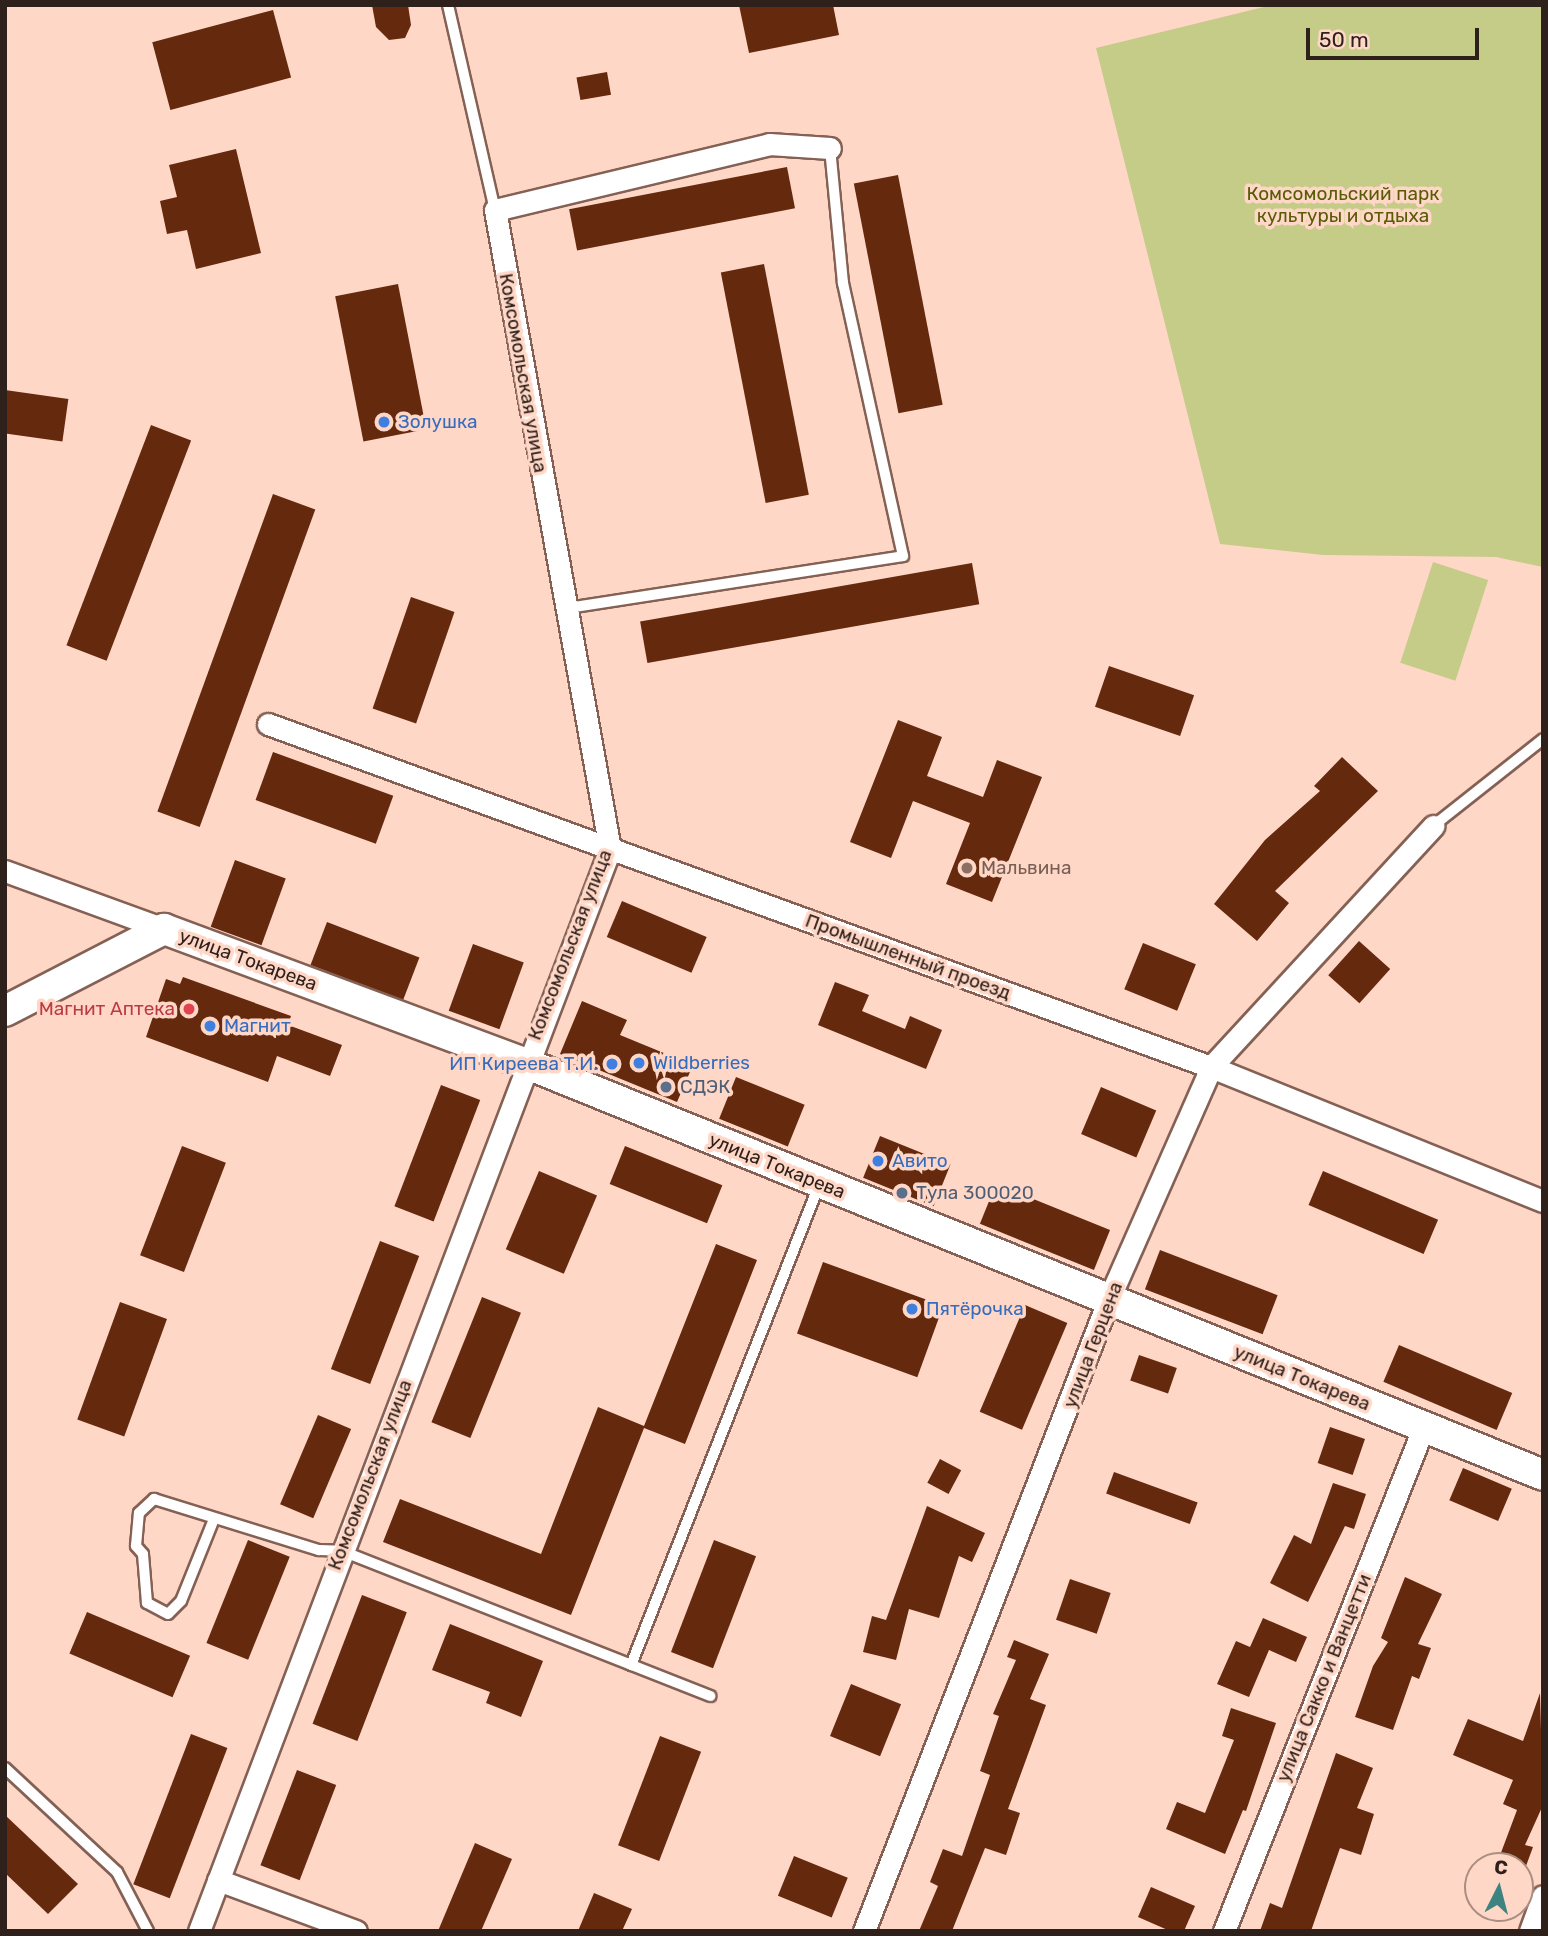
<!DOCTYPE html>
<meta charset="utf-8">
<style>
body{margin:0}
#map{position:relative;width:1548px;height:1936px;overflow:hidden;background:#ffd7c7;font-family:Rubik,sans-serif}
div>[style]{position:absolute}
.green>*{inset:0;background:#c5cc88;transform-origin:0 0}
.building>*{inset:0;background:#65290e;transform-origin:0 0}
.roads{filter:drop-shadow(2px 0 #846154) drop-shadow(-2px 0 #846154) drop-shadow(0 2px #846154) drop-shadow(0 -2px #846154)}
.lane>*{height:10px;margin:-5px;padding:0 5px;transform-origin:5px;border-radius:5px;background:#fff}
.street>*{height:21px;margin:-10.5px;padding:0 10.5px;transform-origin:10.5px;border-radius:10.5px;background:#fff}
.secondary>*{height:30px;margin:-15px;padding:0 15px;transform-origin:15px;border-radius:15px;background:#fff}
.dots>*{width:19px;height:19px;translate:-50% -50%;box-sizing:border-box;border:4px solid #ffd7c7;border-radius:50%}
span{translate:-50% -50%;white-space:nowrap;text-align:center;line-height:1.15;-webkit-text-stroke:7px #ffd7c7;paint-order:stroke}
.park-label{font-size:19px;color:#585c06}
.street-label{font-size:19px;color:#2e201a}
.shop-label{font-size:19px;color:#366cbe}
.left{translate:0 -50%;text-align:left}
.right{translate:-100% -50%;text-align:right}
.education-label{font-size:19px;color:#785e54}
.health-label{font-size:19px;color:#be3a42}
.service-label{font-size:19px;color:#4e5e75}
.frame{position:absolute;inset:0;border:7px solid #2e201a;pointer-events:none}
.north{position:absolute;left:1464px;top:1852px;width:70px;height:70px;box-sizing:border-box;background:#ffd7c7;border:2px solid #ab8e82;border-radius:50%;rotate:6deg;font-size:19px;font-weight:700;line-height:28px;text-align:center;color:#2e201a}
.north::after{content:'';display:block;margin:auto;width:24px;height:32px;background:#3d8481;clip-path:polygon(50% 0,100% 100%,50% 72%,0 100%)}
.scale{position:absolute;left:1306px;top:28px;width:173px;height:32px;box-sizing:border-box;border:4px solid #2e201a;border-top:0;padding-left:9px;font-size:21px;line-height:24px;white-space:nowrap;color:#2e201a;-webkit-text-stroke:5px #ffd7c7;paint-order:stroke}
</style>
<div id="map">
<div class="green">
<div style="clip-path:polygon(1272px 5px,1543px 5px,1543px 567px,1496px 557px,1323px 555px,1220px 544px,1096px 48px)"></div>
<div style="left:1433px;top:562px;width:58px;height:106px;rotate:18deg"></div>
</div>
<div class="building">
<div style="clip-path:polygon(372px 5px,408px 5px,411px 25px,405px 38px,389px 40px,376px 27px)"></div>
<div style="clip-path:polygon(739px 5px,833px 5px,839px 35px,749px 53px)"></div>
<div style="left:273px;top:10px;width:70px;height:125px;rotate:75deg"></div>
<div style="left:607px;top:72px;width:23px;height:31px;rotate:80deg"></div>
<div style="clip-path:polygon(236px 149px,261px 253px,196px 269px,187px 230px,167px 234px,160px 201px,177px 197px,169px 165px)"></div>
<div style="left:787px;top:167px;width:42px;height:222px;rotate:79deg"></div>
<div style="left:898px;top:175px;width:234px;height:45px;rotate:79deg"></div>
<div style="left:764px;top:264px;width:235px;height:44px;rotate:79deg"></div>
<div style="left:398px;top:284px;width:148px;height:64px;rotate:79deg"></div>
<div style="left:5px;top:390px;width:64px;height:43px;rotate:8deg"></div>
<div style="left:151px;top:425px;width:43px;height:236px;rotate:21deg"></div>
<div style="left:273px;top:494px;width:45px;height:338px;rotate:20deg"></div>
<div style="left:972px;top:563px;width:42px;height:337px;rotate:80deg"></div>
<div style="left:411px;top:597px;width:46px;height:118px;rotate:19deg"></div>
<div style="left:1109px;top:666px;width:90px;height:43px;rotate:19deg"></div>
<div style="clip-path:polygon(898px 720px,942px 737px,927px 776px,983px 797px,997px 760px,1042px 777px,992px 902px,946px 884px,970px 823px,913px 801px,891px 858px,850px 842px)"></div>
<div style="left:273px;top:752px;width:128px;height:51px;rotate:20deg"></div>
<div style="clip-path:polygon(1342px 757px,1378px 791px,1275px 891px,1289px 903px,1257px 941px,1214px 904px,1265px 840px,1320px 791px,1314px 786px)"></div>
<div style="left:235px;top:860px;width:54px;height:71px;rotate:20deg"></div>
<div style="left:622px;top:901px;width:92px;height:39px;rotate:23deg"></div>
<div style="left:327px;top:922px;width:99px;height:46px;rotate:21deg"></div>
<div style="left:1359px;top:941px;width:42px;height:46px;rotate:42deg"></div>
<div style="left:1143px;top:943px;width:57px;height:50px;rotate:22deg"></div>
<div style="left:473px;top:944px;width:54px;height:71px;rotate:20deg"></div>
<div style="clip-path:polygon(183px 977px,291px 1016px,288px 1025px,342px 1045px,330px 1076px,277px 1056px,268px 1082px,146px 1037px,166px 979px,180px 984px)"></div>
<div style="clip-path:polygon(835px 982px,869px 995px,862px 1011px,905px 1029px,910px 1016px,942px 1030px,926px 1069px,818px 1025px)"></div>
<div style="clip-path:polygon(582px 1001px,627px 1020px,620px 1035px,693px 1065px,677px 1102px,560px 1054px)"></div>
<div style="left:736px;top:1077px;width:74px;height:45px;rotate:22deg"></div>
<div style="left:441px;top:1085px;width:42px;height:130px;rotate:21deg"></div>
<div style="left:1101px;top:1087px;width:60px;height:51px;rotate:23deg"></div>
<div style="left:880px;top:1136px;width:76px;height:45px;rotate:22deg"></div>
<div style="left:182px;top:1146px;width:47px;height:117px;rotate:21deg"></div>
<div style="left:625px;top:1146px;width:105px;height:41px;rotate:22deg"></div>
<div style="left:539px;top:1171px;width:63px;height:85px;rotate:23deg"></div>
<div style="left:1323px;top:1171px;width:125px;height:37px;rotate:23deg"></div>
<div style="left:996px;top:1184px;width:123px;height:43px;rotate:22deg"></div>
<div style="left:380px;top:1241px;width:42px;height:137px;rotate:21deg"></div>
<div style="clip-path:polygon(716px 1244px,757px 1260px,685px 1444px,644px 1428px,571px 1615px,383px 1542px,400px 1499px,541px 1554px,598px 1407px,644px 1426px)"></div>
<div style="left:1160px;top:1250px;width:126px;height:42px;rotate:21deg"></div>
<div style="left:823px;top:1262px;width:128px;height:76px;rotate:20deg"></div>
<div style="left:482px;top:1297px;width:42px;height:135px;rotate:22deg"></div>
<div style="left:120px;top:1302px;width:50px;height:125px;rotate:20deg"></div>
<div style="left:1025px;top:1305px;width:46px;height:116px;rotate:23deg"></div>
<div style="left:1399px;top:1345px;width:123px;height:40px;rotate:23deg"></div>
<div style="left:1139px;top:1355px;width:40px;height:27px;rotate:19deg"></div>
<div style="left:318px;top:1415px;width:36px;height:97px;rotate:23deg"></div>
<div style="left:1330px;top:1427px;width:37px;height:38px;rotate:19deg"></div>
<div style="left:940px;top:1459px;width:24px;height:27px;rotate:28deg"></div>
<div style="left:1463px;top:1468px;width:53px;height:35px;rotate:23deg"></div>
<div style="left:1114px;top:1472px;width:89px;height:23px;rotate:20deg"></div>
<div style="clip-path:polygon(1333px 1483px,1366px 1494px,1354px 1529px,1345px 1526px,1308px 1602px,1270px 1583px,1294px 1535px,1311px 1544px)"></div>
<div style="clip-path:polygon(927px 1506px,985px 1533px,972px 1562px,959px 1556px,939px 1618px,909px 1609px,896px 1660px,863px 1652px,872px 1616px,886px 1620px)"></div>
<div style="left:248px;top:1540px;width:45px;height:111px;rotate:22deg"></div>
<div style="left:714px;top:1540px;width:45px;height:120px;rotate:21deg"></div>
<div style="clip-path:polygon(1405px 1577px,1442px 1594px,1418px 1644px,1431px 1648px,1419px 1679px,1412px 1676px,1393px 1730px,1355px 1717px,1373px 1666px,1388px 1642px,1381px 1638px)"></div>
<div style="left:1070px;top:1579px;width:43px;height:43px;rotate:19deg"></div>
<div style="left:362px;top:1595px;width:48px;height:138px;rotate:21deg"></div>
<div style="left:87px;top:1612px;width:112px;height:45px;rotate:23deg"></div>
<div style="clip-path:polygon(1263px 1618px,1307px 1637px,1296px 1662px,1269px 1650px,1249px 1697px,1217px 1684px,1236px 1641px,1250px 1647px)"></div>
<div style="clip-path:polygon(450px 1624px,543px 1661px,521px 1717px,486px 1703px,490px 1692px,432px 1670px)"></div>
<div style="clip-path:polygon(1014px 1640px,1049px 1654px,1030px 1699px,1046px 1705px,1008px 1809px,1020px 1813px,1006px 1855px,985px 1848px,952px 1931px,919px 1931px,938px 1886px,930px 1882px,943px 1849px,962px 1856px,990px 1775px,980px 1771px,999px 1716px,993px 1714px,1016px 1660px,1007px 1657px)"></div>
<div style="left:851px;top:1684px;width:54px;height:56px;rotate:22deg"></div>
<div style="clip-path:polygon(1540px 1693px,1543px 1805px,1525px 1845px,1533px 1847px,1526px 1866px,1496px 1866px,1517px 1810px,1503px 1804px,1513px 1780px,1453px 1755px,1468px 1719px,1523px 1741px)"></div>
<div style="clip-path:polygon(1231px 1708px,1276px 1723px,1246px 1811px,1243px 1810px,1225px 1854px,1166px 1829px,1177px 1802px,1205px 1813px,1234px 1740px,1222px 1736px)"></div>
<div style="left:191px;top:1734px;width:39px;height:161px;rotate:21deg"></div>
<div style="left:660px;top:1736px;width:44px;height:117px;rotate:21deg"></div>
<div style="clip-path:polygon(1336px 1753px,1373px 1768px,1357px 1808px,1374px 1814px,1361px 1855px,1340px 1848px,1311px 1931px,1260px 1931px,1270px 1903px,1282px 1908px)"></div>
<div style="left:297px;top:1770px;width:42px;height:102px;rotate:21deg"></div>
<div style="clip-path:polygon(5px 1815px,78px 1884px,48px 1914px,5px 1873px)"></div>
<div style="clip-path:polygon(475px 1843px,512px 1859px,481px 1931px,438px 1931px)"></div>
<div style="left:794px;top:1856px;width:58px;height:43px;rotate:22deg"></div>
<div style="clip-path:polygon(1151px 1887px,1195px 1906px,1184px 1931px,1170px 1931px,1138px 1917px)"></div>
<div style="clip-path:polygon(594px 1893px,632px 1909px,622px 1931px,578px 1931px)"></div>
</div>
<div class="roads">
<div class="lane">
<div style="left:448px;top:5px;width:210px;rotate:77.1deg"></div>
<div style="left:568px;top:608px;width:339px;rotate:-8.8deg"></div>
<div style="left:903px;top:556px;width:280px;rotate:-102.4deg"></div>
<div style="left:843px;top:283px;width:136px;rotate:-95.5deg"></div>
<div style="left:1433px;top:826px;width:140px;rotate:-38.3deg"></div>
<div style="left:214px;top:1519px;width:88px;rotate:111.9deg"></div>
<div style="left:181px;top:1601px;width:18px;rotate:135deg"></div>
<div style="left:168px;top:1614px;width:24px;rotate:-152deg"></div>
<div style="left:147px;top:1603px;width:49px;rotate:-94.7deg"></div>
<div style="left:143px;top:1554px;width:11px;rotate:-131deg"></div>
<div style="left:136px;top:1546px;width:33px;rotate:-85deg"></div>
<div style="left:139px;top:1513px;width:21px;rotate:-43deg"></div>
<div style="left:154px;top:1499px;width:173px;rotate:17.2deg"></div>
<div style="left:319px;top:1550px;width:23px;rotate:2deg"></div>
<div style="left:342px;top:1551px;width:396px;rotate:21.5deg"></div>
<div style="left:631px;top:1665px;width:516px;rotate:-68.61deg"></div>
<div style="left:5px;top:1768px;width:153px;rotate:42.9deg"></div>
<div style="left:117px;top:1872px;width:67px;rotate:62.3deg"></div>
</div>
<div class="street">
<div style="left:268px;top:724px;width:1003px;rotate:19.99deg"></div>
<div style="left:1211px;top:1067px;width:358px;rotate:22deg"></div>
<div style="left:5px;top:871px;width:169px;rotate:20deg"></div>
<div style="left:218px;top:1880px;width:147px;rotate:20.3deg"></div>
<div style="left:199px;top:1931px;width:1157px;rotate:-69.2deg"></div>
<div style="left:610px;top:849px;width:649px;rotate:-100.2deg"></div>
<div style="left:495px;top:210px;width:282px;rotate:-13.5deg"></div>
<div style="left:769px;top:144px;width:61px;rotate:3.8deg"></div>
<div style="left:864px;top:1931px;width:676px;rotate:-68.83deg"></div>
<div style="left:1108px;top:1301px;width:256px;rotate:-66.2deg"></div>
<div style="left:1211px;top:1067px;width:328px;rotate:-47.3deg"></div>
<div style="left:1224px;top:1931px;width:543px;rotate:-68.39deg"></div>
<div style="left:1530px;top:1931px;width:37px;rotate:-70deg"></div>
</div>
<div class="secondary">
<div style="left:5px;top:1011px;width:179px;rotate:-27.3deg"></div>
<div style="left:164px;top:929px;width:385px;rotate:20.4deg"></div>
<div style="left:525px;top:1063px;width:1098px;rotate:22.03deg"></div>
</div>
</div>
<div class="dots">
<div style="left:384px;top:422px;background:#3f7fe0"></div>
<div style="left:967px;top:868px;background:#8d6e63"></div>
<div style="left:189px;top:1009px;background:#e0444e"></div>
<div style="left:210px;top:1026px;background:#3f7fe0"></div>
<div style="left:639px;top:1063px;background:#3f7fe0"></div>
<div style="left:612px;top:1064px;background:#3f7fe0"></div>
<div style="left:666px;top:1087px;background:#5c6f8a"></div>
<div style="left:878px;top:1161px;background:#3f7fe0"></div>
<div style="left:902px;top:1193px;background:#5c6f8a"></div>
<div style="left:912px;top:1309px;background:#3f7fe0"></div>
</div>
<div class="park-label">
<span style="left:1343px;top:205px">Комсомольский парк<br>культуры и отдыха</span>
</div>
<div class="street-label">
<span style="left:523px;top:373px;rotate:80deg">Комсомольская улица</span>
<span style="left:570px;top:945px;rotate:-69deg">Комсомольская улица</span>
<span style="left:908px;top:957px;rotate:20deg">Промышленный проезд</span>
<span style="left:248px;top:960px;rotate:20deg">улица Токарева</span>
<span style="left:777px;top:1166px;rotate:22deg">улица Токарева</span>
<span style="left:1093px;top:1345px;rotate:-69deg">улица Герцена</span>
<span style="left:1302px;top:1378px;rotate:22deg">улица Токарева</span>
<span style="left:370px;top:1475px;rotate:-69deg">Комсомольская улица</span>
<span style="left:1324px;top:1678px;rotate:-68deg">улица Сакко и Ванцетти</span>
</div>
<div class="shop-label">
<span class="left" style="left:398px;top:422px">Золушка</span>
<span class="left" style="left:224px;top:1026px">Магнит</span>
<span class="left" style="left:653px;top:1063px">Wildberries</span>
<span class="right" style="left:598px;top:1064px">ИП Киреева Т.И.</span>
<span class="left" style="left:892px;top:1161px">Авито</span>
<span class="left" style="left:926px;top:1309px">Пятёрочка</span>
</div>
<div class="education-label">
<span class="left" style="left:981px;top:868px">Мальвина</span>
</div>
<div class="health-label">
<span class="right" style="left:175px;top:1009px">Магнит Аптека</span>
</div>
<div class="service-label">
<span class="left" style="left:680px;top:1087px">СДЭК</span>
<span class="left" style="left:916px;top:1193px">Тула 300020</span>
</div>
<div class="frame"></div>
<div class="north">С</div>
<div class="scale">50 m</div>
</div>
